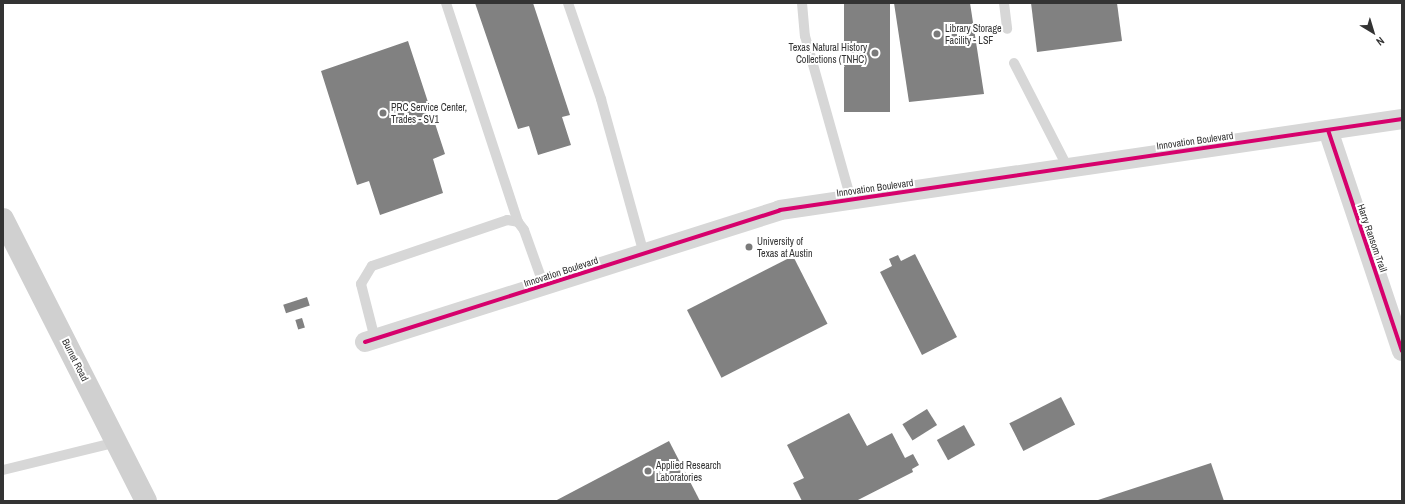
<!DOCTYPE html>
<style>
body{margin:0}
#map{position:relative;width:1405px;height:504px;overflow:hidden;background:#fff;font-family:"Archivo Narrow",sans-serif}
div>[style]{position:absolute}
.building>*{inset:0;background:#818181;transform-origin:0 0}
.service>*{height:10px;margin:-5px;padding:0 5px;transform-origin:5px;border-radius:5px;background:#d7d7d7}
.minor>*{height:20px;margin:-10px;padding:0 10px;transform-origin:10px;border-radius:10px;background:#d7d7d7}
.secondary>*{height:22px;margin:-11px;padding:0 11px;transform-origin:11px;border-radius:11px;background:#d0d0d0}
.cycleway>*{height:4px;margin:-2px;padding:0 2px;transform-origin:2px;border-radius:2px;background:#d6006c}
.dots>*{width:11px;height:11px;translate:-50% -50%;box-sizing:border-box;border:2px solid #fff;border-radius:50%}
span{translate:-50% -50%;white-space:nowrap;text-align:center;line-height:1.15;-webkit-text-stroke:4px #fff;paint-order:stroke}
.poi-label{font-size:10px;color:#333}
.left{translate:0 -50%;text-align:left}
.right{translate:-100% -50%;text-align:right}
.street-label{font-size:10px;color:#333}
.frame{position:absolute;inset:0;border:4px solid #333;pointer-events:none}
.north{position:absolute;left:1353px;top:12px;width:40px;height:40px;-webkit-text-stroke:3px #fff;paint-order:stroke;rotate:142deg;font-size:11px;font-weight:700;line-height:16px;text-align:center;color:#333}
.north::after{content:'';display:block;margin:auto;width:14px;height:18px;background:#333;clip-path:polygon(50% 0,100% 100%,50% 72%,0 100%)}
</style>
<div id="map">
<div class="building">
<div style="clip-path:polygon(475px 3px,533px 3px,570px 115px,562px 117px,571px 145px,538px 155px,529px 126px,518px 129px)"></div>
<div style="left:844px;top:3px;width:46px;height:109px"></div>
<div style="clip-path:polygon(894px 3px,970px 3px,984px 94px,909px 102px)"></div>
<div style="clip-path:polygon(1031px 3px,1117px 3px,1122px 41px,1037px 52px)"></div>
<div style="clip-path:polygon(408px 41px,445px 154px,433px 159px,443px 193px,380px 215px,369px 181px,357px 185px,321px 71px)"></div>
<div style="clip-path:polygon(915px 254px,957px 337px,922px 355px,880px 272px,892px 266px,889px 259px,898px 255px,901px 261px)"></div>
<div style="left:793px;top:256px;width:76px;height:119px;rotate:63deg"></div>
<div style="left:307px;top:297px;width:9px;height:25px;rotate:72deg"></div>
<div style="left:302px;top:318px;width:10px;height:7px;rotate:73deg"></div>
<div style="left:1061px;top:397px;width:31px;height:58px;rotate:63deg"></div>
<div style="left:927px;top:409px;width:19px;height:29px;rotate:58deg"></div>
<div style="clip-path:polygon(849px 413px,867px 446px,892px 433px,905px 458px,913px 454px,919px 465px,912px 469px,913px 472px,856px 501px,802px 501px,793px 483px,804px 478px,787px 445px)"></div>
<div style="left:964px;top:425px;width:23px;height:31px;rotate:61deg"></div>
<div style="clip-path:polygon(669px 441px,700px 501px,555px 501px)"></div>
<div style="clip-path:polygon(1211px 463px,1224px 501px,1095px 501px)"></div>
</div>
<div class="service">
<div style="left:446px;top:3px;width:231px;rotate:71.8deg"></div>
<div style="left:568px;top:3px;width:102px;rotate:71deg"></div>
<div style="left:601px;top:99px;width:161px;rotate:74.5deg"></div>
<div style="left:802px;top:3px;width:33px;rotate:85deg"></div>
<div style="left:805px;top:36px;width:170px;rotate:74.3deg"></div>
<div style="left:1004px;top:3px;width:26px;rotate:83deg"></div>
<div style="left:1014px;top:63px;width:118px;rotate:62.8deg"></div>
<div style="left:375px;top:339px;width:57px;rotate:-104.3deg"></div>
<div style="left:361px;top:284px;width:21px;rotate:-59deg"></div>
<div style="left:372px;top:266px;width:143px;rotate:-18.8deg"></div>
<div style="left:507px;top:220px;width:11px;rotate:10deg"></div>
<div style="left:518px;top:222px;width:10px;rotate:53deg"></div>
<div style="left:524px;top:230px;width:59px;rotate:70.3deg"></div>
<div style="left:3px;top:470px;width:117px;rotate:-13.8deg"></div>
</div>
<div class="minor">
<div style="left:1328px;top:130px;width:233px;rotate:71.5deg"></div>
<div style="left:365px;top:342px;width:435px;rotate:-17.6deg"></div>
<div style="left:780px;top:210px;width:629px;rotate:-8.32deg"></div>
</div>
<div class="secondary">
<div style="left:3px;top:219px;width:316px;rotate:63.1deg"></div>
</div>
<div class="cycleway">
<div style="left:1328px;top:130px;width:233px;rotate:71.5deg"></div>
<div style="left:365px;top:342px;width:435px;rotate:-17.6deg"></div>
<div style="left:780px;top:210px;width:629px;rotate:-8.32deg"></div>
</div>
<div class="dots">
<div style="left:937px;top:34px;background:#7a7a7a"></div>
<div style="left:875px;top:53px;background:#7a7a7a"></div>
<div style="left:383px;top:113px;background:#7a7a7a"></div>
<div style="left:749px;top:247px;background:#7a7a7a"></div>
<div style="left:648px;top:471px;background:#7a7a7a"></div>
</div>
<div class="poi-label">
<span class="left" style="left:945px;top:34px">Library Storage<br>Facility - LSF</span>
<span class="right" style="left:867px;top:53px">Texas Natural History<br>Collections (TNHC)</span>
<span class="left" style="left:391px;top:113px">PRC Service Center,<br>Trades - SV1</span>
<span class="left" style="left:757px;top:247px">University of<br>Texas at Austin</span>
<span class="left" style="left:656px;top:471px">Applied Research<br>Laboratories</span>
</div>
<div class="street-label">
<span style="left:1195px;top:141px;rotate:-8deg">Innovation Boulevard</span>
<span style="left:875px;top:188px;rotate:-8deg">Innovation Boulevard</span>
<span style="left:1372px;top:238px;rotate:71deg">Harry Ransom Trail</span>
<span style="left:561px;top:272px;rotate:-18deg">Innovation Boulevard</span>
<span style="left:75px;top:360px;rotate:63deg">Burnet Road</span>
</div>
<div class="frame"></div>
<div class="north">N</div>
</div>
